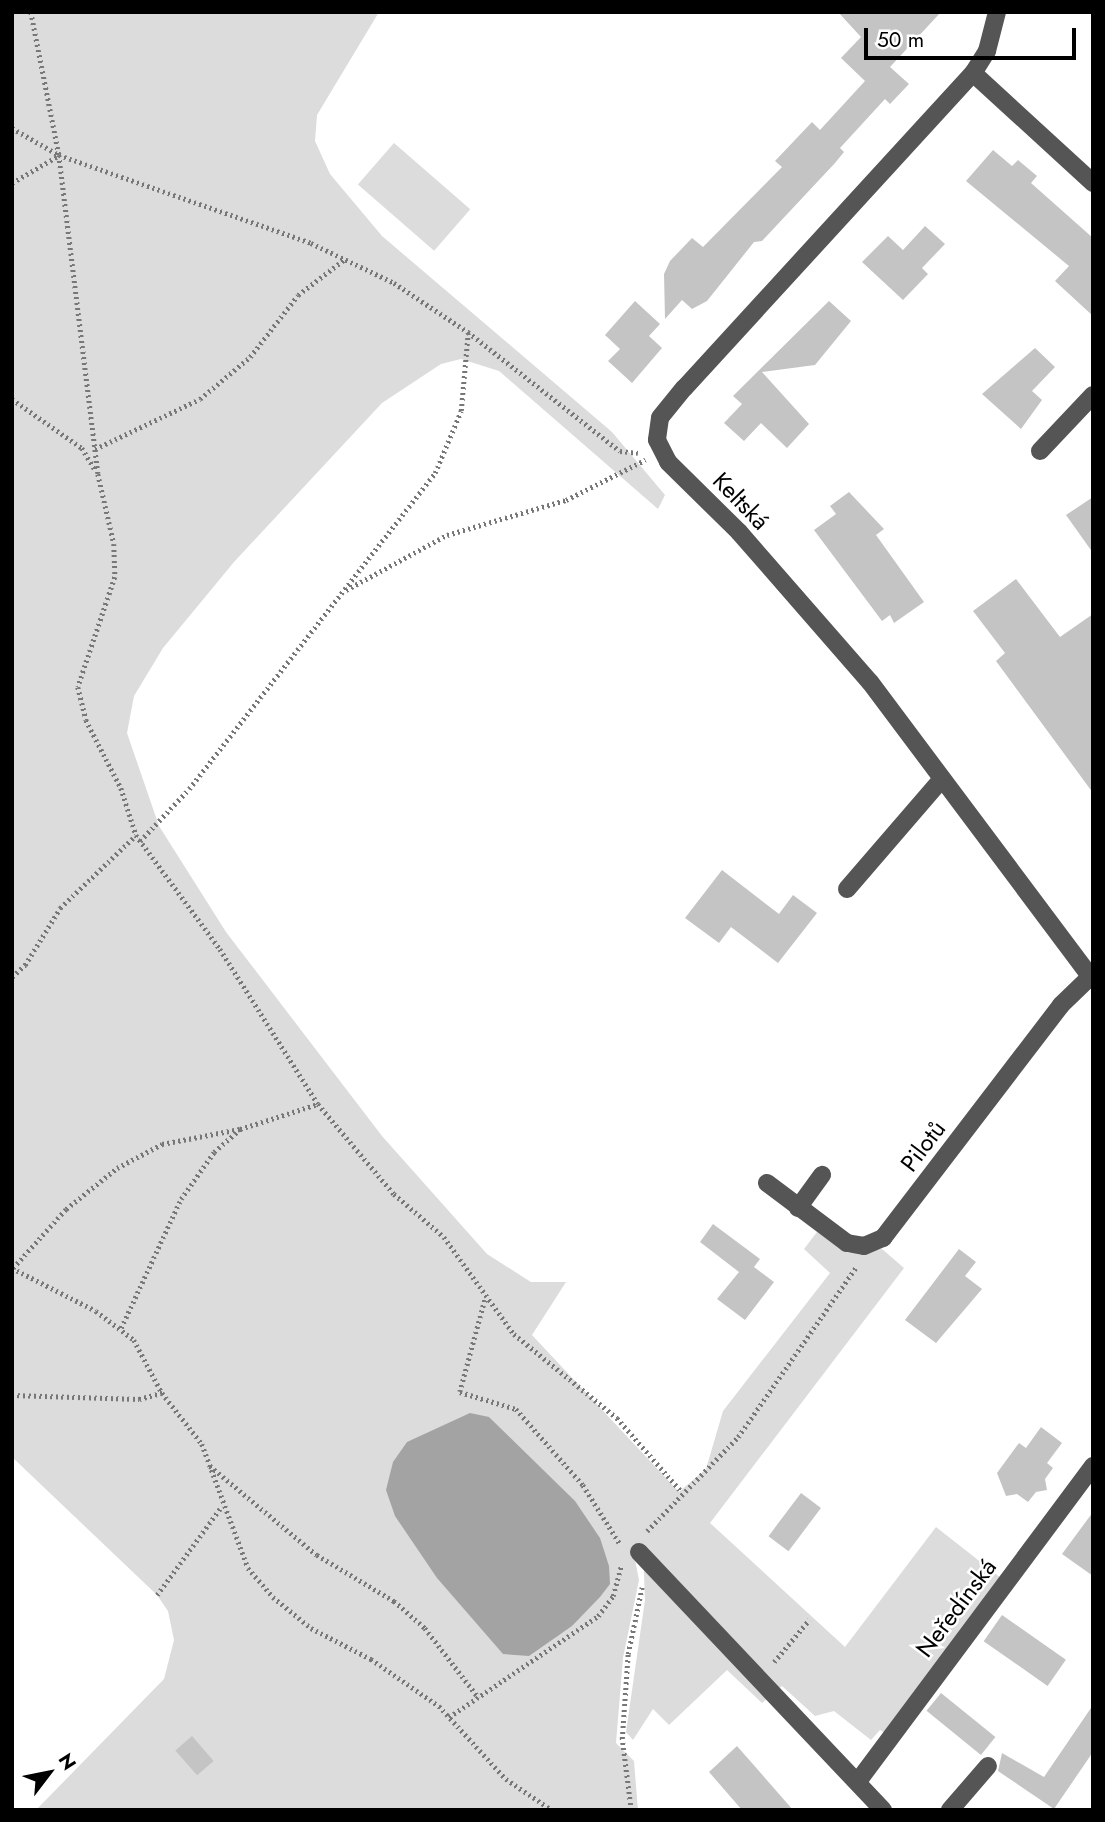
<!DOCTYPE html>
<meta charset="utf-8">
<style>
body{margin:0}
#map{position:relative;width:1105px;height:1822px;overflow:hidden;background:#fff;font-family:Jost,sans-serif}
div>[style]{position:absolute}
.green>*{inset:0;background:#dcdcdc;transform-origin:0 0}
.water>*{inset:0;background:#a3a3a3}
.building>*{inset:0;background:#c4c4c4;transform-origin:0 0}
.path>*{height:4.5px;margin-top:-2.25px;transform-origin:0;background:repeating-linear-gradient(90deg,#777 0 2px,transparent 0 5.5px)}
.minor>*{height:18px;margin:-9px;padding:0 9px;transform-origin:9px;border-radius:9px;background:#555}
span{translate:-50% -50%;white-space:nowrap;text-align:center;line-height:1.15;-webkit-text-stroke:5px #fff;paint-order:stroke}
.street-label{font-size:24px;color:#000}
.frame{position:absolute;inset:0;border:14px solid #000;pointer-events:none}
.north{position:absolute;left:14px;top:1738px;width:70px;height:70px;-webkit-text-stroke:5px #fff;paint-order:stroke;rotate:58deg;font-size:19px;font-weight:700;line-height:28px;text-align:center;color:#000}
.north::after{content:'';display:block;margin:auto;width:24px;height:32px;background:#000;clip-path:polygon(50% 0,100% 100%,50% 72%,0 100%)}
.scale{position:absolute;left:864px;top:28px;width:212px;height:32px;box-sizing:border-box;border:4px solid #000;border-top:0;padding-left:9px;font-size:21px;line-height:24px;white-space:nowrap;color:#000;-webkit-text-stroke:5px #fff;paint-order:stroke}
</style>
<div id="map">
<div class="green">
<div style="clip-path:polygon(12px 12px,379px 12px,317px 115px,315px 141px,330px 174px,382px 236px,612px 432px,665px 495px,658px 509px,499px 371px,461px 359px,441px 364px,382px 403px,234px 562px,163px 648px,134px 696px,127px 733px,159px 826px,226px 932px,382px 1136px,487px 1254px,531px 1282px,566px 1282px,532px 1335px,679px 1492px,706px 1469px,723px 1411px,830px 1273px,804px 1249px,817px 1232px,848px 1253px,882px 1249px,904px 1268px,710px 1523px,845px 1647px,936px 1527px,1001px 1578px,888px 1735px,880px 1730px,871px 1740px,834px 1711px,815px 1716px,782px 1686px,762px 1703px,727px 1670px,669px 1725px,653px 1709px,633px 1740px,626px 1732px,645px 1600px,643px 1550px,634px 1555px,639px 1580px,623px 1658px,616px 1743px,634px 1761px,638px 1810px,36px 1810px,164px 1679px,174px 1640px,168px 1611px,157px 1595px,12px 1457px)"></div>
<div style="left:394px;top:143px;width:101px;height:55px;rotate:41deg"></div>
</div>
<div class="water">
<div style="clip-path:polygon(470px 1413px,489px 1417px,575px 1501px,600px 1538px,609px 1566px,610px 1584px,600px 1597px,572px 1626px,529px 1656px,503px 1654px,437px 1578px,395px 1516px,386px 1490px,393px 1462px,407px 1442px)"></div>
</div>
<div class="building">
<div style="clip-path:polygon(838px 12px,941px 12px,890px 67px,909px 84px,890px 104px,885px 99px,840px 148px,844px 152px,835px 163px,762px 241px,754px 242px,707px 301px,692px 309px,682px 300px,665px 319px,664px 274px,670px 261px,692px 238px,703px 247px,782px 167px,775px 161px,812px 122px,820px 130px,865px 81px,841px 58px,861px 37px)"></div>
<div style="clip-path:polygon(993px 150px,1012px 166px,1018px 160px,1037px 176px,1031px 183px,1093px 238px,1093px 316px,1055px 281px,1069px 266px,966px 181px)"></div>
<div style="clip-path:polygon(925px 226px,945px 244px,922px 268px,928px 274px,903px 300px,862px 262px,888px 236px,903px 250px)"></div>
<div style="clip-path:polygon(635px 301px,660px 324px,649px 336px,662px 348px,632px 383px,608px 361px,620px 349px,605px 335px)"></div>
<div style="clip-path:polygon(829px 301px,851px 321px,815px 365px,762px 372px,809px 424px,787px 448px,761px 423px,744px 441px,724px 423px,742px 404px,733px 396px)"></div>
<div style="clip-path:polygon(1035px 348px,1055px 367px,1032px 391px,1042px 400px,1021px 429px,982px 394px)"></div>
<div style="clip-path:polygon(849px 492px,884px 529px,876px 535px,924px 602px,894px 623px,890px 615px,882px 621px,814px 530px,836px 514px,830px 506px)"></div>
<div style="clip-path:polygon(1093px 497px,1093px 553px,1066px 515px)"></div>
<div style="clip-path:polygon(1016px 579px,1060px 637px,1093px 614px,1093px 793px,996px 661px,1005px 653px,973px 611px)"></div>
<div style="clip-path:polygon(722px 870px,779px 914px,793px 895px,817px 913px,778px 963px,731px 927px,719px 943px,685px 918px)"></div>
<div style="clip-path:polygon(713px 1224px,760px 1259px,754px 1267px,774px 1282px,745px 1320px,717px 1299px,739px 1272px,700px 1242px)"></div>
<div style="clip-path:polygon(959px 1249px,976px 1262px,965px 1276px,982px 1289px,936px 1343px,905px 1320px)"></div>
<div style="clip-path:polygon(1041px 1427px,1062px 1443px,1047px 1463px,1053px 1468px,1045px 1479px,1047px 1490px,1036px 1492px,1028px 1502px,1017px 1494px,1006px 1496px,997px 1473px,1019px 1443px,1026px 1448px)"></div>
<div style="left:801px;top:1493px;width:25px;height:54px;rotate:37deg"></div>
<div style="clip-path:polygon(1093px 1512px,1093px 1576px,1062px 1554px)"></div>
<div style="left:1002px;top:1615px;width:78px;height:32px;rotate:35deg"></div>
<div style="left:941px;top:1693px;width:70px;height:23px;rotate:39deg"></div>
<div style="clip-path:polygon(1093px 1705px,1093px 1752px,1054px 1809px,998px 1771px,1002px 1753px,1044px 1777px)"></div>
<div style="left:192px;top:1736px;width:33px;height:22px;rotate:49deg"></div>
<div style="clip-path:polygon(737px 1746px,793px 1810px,742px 1810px,709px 1772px)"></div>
</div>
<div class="path">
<div style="left:31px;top:12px;width:146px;rotate:78.9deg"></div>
<div style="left:59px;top:155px;width:321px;rotate:83deg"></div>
<div style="left:98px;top:474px;width:72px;rotate:77.1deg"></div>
<div style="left:114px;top:544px;width:33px;rotate:88deg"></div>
<div style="left:115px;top:577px;width:116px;rotate:108.6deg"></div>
<div style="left:78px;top:687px;width:34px;rotate:76deg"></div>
<div style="left:86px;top:720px;width:76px;rotate:62.8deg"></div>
<div style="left:121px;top:788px;width:49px;rotate:72.3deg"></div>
<div style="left:136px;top:835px;width:142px;rotate:53.6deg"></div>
<div style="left:220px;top:949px;width:183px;rotate:57.7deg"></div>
<div style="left:318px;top:1104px;width:118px;rotate:49.8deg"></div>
<div style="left:394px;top:1194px;width:66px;rotate:40.7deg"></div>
<div style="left:444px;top:1237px;width:120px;rotate:54.2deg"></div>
<div style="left:514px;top:1334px;width:133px;rotate:39.2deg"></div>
<div style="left:617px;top:1418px;width:98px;rotate:48.7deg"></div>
<div style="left:12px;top:128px;width:54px;rotate:29.9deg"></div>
<div style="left:59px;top:155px;width:267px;rotate:19.2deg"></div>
<div style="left:311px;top:243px;width:92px;rotate:25.7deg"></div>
<div style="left:394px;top:283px;width:89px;rotate:33.5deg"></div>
<div style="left:468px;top:332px;width:193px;rotate:38.1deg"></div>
<div style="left:620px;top:451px;width:18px;rotate:6deg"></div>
<div style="left:12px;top:183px;width:53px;rotate:-30.4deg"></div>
<div style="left:12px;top:399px;width:85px;rotate:35deg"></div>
<div style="left:82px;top:448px;width:27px;rotate:59deg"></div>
<div style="left:95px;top:449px;width:116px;rotate:-25.5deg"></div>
<div style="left:200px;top:399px;width:65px;rotate:-40deg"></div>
<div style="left:250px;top:357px;width:78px;rotate:-52.3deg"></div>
<div style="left:298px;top:295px;width:59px;rotate:-37.5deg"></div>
<div style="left:346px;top:590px;width:115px;rotate:-28.6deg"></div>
<div style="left:447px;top:535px;width:124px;rotate:-16.4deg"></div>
<div style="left:566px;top:500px;width:89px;rotate:-26.9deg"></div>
<div style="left:140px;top:841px;width:71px;rotate:-46.7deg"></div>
<div style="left:189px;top:789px;width:400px;rotate:-52.1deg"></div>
<div style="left:435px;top:473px;width:67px;rotate:-67.2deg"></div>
<div style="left:461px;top:411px;width:78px;rotate:-84.9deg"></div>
<div style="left:12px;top:977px;width:18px;rotate:-43deg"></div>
<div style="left:25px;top:965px;width:67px;rotate:-58.4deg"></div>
<div style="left:60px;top:908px;width:105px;rotate:-43.8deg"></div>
<div style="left:12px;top:1268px;width:94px;rotate:27.1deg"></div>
<div style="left:96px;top:1311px;width:48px;rotate:37.3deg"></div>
<div style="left:134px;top:1340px;width:60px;rotate:62.2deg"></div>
<div style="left:162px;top:1393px;width:65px;rotate:51.9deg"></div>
<div style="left:202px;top:1444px;width:132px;rotate:69.6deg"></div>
<div style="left:248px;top:1568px;width:38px;rotate:49deg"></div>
<div style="left:273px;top:1597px;width:49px;rotate:39.2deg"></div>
<div style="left:311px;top:1628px;width:68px;rotate:27.3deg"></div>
<div style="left:371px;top:1659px;width:83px;rotate:34.7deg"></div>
<div style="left:439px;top:1706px;width:99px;rotate:47.5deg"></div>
<div style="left:506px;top:1779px;width:55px;rotate:34deg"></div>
<div style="left:13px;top:1268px;width:79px;rotate:-48.1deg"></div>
<div style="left:66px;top:1209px;width:65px;rotate:-38.8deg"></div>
<div style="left:117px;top:1168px;width:51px;rotate:-28.1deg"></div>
<div style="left:162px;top:1144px;width:79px;rotate:-10.9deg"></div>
<div style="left:240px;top:1129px;width:82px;rotate:-17.8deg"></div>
<div style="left:485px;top:1300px;width:95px;rotate:105.2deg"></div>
<div style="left:460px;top:1392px;width:59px;rotate:16.9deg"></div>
<div style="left:516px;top:1409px;width:101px;rotate:48.6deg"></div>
<div style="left:583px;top:1485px;width:70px;rotate:57.9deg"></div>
<div style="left:121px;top:1328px;width:142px;rotate:-65.1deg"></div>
<div style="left:181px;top:1199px;width:57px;rotate:-54.9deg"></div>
<div style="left:214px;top:1152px;width:35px;rotate:-41deg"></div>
<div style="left:12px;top:1395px;width:127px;rotate:1.8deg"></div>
<div style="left:139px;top:1399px;width:24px;rotate:-15deg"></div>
<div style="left:210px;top:1466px;width:139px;rotate:39.8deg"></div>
<div style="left:317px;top:1555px;width:90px;rotate:30.9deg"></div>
<div style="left:394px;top:1601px;width:41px;rotate:41.1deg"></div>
<div style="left:425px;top:1628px;width:88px;rotate:52.4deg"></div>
<div style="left:647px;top:1531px;width:131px;rotate:-45.9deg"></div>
<div style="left:738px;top:1437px;width:208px;rotate:-55.2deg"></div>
<div style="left:157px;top:1595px;width:110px;rotate:-53.9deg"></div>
<div style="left:774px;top:1662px;width:55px;rotate:-50.2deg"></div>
<div style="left:449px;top:1717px;width:180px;rotate:-34.1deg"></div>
<div style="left:598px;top:1616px;width:25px;rotate:-53deg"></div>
<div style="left:613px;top:1596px;width:30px;rotate:-75deg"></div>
<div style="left:631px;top:1810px;width:72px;rotate:-97.2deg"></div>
<div style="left:622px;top:1739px;width:85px;rotate:-86deg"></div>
<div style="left:628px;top:1654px;width:68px;rotate:-78.2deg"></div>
</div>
<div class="minor">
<div style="left:997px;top:12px;width:40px;rotate:104.4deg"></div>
<div style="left:987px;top:51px;width:26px;rotate:122deg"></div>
<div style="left:973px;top:73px;width:427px;rotate:132.5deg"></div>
<div style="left:684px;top:388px;width:38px;rotate:129deg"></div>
<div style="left:660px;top:418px;width:22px;rotate:98deg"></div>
<div style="left:657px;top:440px;width:25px;rotate:63deg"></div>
<div style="left:668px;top:462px;width:100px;rotate:44.6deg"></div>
<div style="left:739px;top:532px;width:199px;rotate:48.9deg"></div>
<div style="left:870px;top:682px;width:372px;rotate:53.2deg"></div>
<div style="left:973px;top:73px;width:163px;rotate:42.5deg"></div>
<div style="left:1040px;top:451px;width:77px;rotate:-46.6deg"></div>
<div style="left:847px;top:889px;width:145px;rotate:-49.2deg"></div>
<div style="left:767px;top:1183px;width:100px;rotate:36.9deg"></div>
<div style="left:847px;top:1243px;width:17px;rotate:10deg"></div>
<div style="left:864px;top:1246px;width:21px;rotate:-23deg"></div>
<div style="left:883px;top:1238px;width:293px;rotate:-52.6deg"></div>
<div style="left:1061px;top:1005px;width:40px;rotate:-44deg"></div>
<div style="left:798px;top:1208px;width:41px;rotate:-54deg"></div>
<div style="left:639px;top:1552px;width:355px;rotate:46.6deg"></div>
<div style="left:859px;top:1780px;width:392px;rotate:-53.3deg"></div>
<div style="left:950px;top:1810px;width:58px;rotate:-49.2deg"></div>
</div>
<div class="street-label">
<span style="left:741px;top:501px;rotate:46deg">Keltská</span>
<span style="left:923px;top:1146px;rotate:-53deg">Pilotů</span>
<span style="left:956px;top:1608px;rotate:-53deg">Neředínská</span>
</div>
<div class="frame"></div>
<div class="north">N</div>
<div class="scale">50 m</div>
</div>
